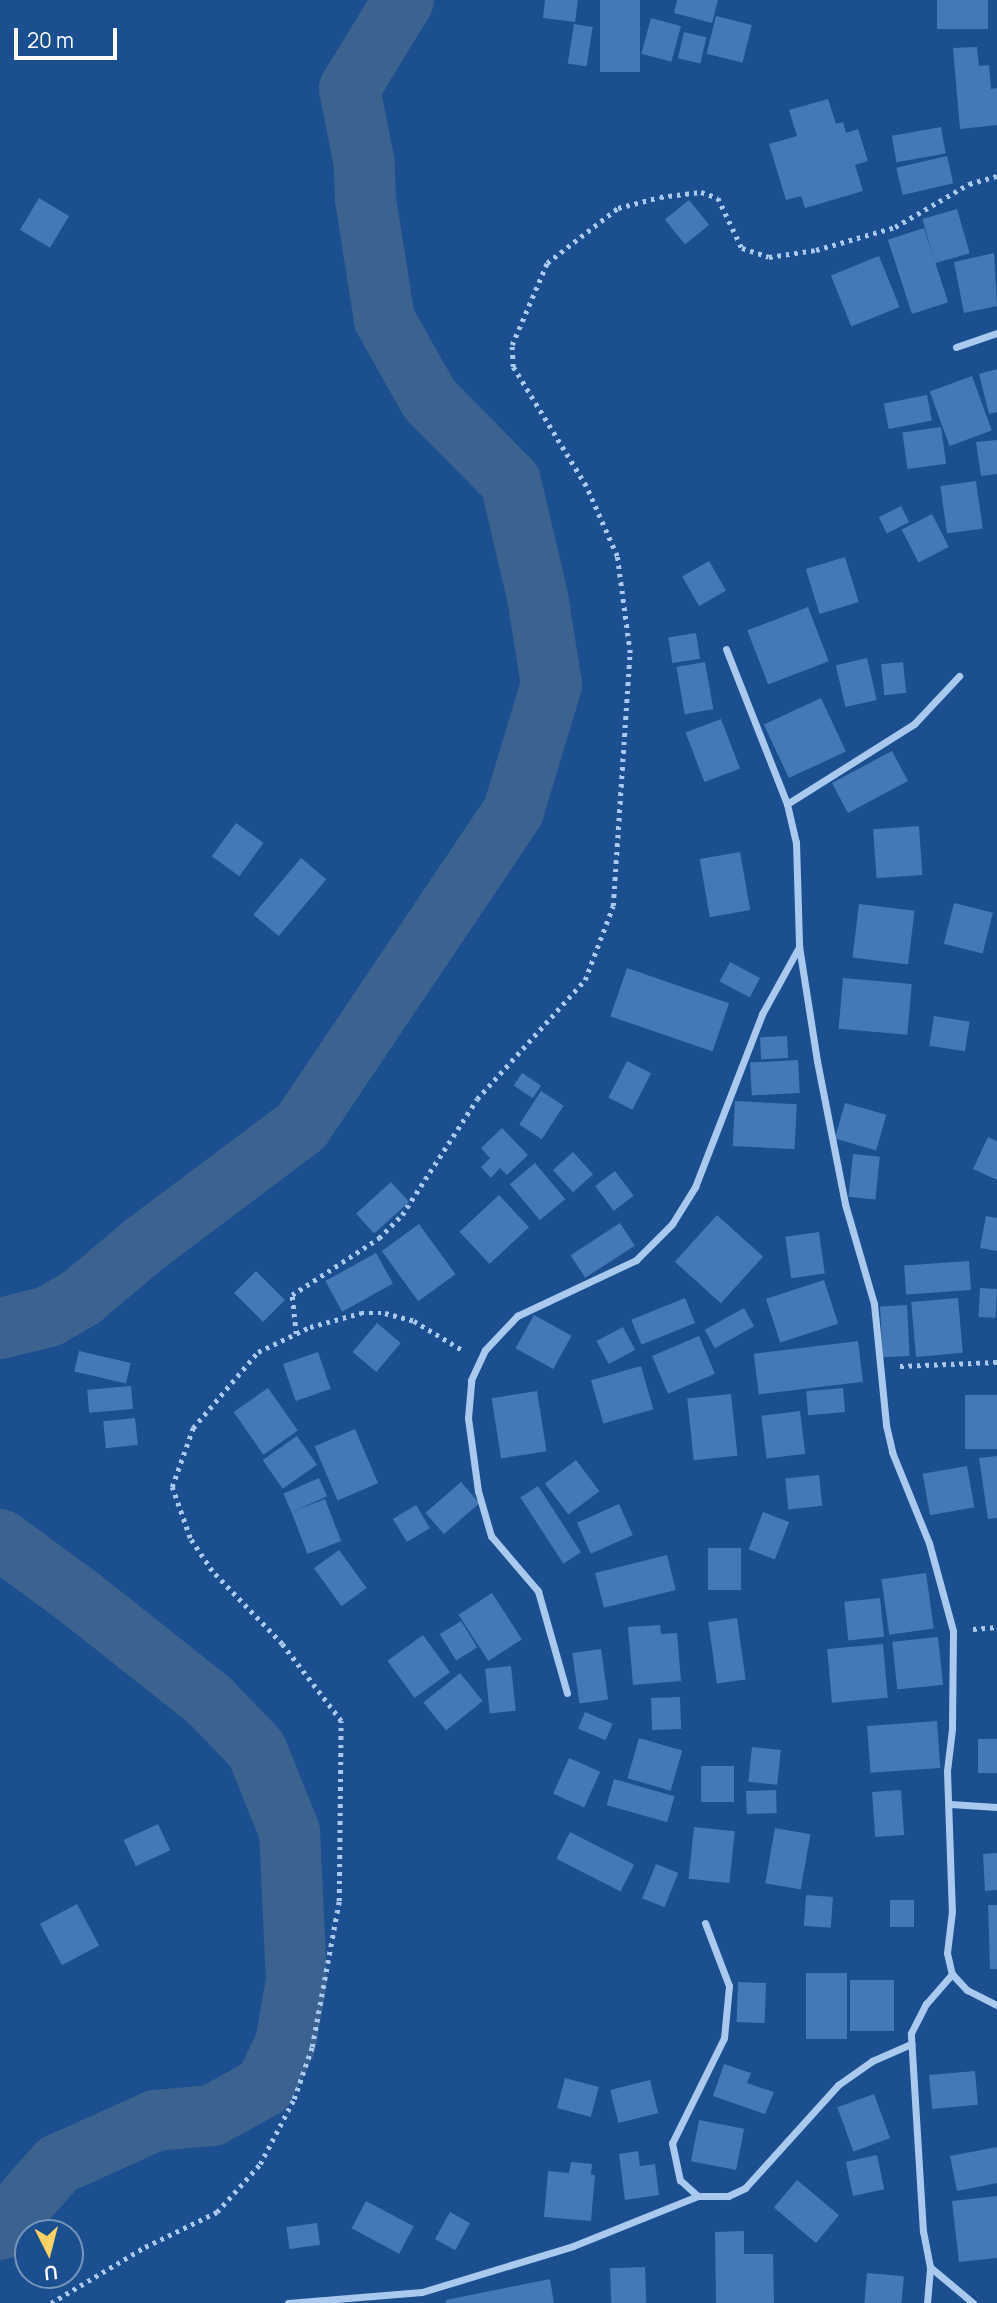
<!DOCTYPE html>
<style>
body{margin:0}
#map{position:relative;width:997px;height:2303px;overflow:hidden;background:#1b4f8f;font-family:Manrope,sans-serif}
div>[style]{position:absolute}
.river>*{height:61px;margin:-30.5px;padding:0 30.5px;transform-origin:30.5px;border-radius:30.5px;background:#3c6290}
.building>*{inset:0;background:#4478b7;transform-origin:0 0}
.path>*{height:4.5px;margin-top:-2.25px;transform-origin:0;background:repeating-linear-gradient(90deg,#a9c9ee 0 3.5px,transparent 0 8.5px)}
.street>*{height:7px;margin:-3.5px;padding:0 3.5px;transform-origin:3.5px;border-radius:3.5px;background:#a9c9ee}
span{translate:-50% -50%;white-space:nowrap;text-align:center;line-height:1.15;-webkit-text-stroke:7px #1b4f8f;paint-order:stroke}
.north{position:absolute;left:14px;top:2219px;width:70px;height:70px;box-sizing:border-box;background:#1b4f8f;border:2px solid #7695bc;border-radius:50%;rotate:174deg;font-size:19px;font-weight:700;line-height:28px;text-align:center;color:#fff}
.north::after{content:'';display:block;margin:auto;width:24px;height:32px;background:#ffd166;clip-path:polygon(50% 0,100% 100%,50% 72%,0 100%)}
.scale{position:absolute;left:14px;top:28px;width:103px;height:32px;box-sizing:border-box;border:4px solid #fff;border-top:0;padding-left:9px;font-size:21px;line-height:24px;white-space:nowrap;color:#fff;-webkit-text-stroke:5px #1b4f8f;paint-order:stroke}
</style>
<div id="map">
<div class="river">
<div style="left:0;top:1328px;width:49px;rotate:-14deg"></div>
<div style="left:48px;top:1316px;width:39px;rotate:-30deg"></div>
<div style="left:82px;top:1296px;width:82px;rotate:-40.1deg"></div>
<div style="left:145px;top:1243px;width:195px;rotate:-36.9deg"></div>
<div style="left:301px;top:1126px;width:381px;rotate:-56.1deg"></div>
<div style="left:513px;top:810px;width:132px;rotate:-73.2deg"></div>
<div style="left:551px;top:684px;width:89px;rotate:-99deg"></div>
<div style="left:537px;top:596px;width:118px;rotate:-103.2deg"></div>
<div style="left:510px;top:481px;width:115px;rotate:-134.6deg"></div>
<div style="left:429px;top:399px;width:92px;rotate:-119.4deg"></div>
<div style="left:384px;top:319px;width:121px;rotate:-99deg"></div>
<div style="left:365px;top:199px;width:35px;rotate:-92deg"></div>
<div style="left:364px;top:164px;width:77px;rotate:-101.2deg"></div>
<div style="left:349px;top:88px;width:103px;rotate:-58.5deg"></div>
<div style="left:0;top:1539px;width:98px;rotate:36.3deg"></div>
<div style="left:79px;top:1597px;width:166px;rotate:38.4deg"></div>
<div style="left:209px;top:1700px;width:68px;rotate:46.2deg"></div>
<div style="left:256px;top:1749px;width:88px;rotate:68.1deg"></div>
<div style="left:289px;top:1831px;width:149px;rotate:87.3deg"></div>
<div style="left:296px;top:1980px;width:64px;rotate:99.9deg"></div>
<div style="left:285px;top:2043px;width:48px;rotate:116deg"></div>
<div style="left:264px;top:2086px;width:60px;rotate:150.9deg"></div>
<div style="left:212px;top:2115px;width:57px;rotate:175deg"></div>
<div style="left:155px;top:2120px;width:107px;rotate:155.8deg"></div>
<div style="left:57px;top:2164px;width:86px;rotate:131.2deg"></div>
</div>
<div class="building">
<div style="clip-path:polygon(545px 0,578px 0,575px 22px,543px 18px)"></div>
<div style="left:600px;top:0;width:40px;height:72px"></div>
<div style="clip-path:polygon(677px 0,718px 0,712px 23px,674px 13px)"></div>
<div style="left:937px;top:0;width:51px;height:29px"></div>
<div style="left:716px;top:16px;width:37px;height:39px;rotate:14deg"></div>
<div style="left:651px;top:18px;width:31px;height:37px;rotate:15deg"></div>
<div style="left:574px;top:24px;width:19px;height:40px;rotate:9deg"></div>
<div style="left:684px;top:32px;width:23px;height:27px;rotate:13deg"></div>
<div style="clip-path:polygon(977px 47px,979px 66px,989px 65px,991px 89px,997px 88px,997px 125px,960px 129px,953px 48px)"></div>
<div style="clip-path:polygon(828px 99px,836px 124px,843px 122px,846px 133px,858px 129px,868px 161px,855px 165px,863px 191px,805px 208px,801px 196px,786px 200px,769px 144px,797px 136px,789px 110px)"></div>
<div style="left:941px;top:127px;width:27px;height:50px;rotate:80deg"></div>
<div style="left:947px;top:156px;width:28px;height:52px;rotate:77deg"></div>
<div style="left:39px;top:198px;width:35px;height:37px;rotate:31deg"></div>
<div style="left:689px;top:200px;width:32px;height:31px;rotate:51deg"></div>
<div style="left:957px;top:209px;width:46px;height:36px;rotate:74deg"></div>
<div style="left:924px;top:228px;width:78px;height:38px;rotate:72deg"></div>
<div style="clip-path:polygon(994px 253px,997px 306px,964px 313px,954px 262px)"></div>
<div style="left:879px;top:256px;width:55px;height:52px;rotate:68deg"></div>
<div style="clip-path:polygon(997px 369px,997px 412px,989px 414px,979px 374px)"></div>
<div style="left:972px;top:376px;width:58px;height:45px;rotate:70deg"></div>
<div style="left:927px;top:395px;width:26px;height:44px;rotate:79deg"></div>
<div style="left:941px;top:427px;width:37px;height:39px;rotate:82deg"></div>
<div style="clip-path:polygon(997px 440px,997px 474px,981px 476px,976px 442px)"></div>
<div style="left:976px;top:481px;width:48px;height:36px;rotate:82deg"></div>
<div style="left:901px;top:506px;width:18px;height:25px;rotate:63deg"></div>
<div style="left:932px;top:514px;width:37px;height:34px;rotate:63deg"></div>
<div style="left:845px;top:557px;width:47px;height:41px;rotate:73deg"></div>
<div style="left:709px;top:561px;width:34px;height:31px;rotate:60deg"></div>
<div style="left:808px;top:607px;width:58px;height:65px;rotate:69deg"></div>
<div style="left:696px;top:633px;width:26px;height:28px;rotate:81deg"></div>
<div style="left:867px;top:658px;width:43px;height:32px;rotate:77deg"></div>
<div style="left:705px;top:662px;width:48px;height:29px;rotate:80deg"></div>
<div style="left:903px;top:662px;width:31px;height:22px;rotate:84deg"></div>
<div style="left:821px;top:698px;width:59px;height:63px;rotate:65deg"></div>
<div style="left:721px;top:719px;width:53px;height:38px;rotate:69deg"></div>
<div style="left:892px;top:751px;width:34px;height:68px;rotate:62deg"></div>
<div style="left:236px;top:823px;width:34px;height:41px;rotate:36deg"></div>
<div style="left:919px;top:826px;width:49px;height:46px;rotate:86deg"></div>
<div style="left:740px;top:852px;width:59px;height:41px;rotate:80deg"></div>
<div style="left:301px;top:858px;width:33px;height:74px;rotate:40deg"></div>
<div style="left:954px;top:903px;width:40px;height:42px;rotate:14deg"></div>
<div style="left:859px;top:904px;width:56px;height:54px;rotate:7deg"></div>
<div style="left:730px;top:962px;width:34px;height:22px;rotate:28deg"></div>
<div style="left:627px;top:968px;width:108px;height:51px;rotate:19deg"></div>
<div style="left:843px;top:978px;width:69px;height:51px;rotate:5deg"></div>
<div style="left:934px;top:1016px;width:36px;height:30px;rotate:9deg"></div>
<div style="left:787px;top:1036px;width:22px;height:27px;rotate:87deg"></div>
<div style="left:798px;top:1060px;width:33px;height:48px;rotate:87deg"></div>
<div style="left:627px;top:1061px;width:27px;height:41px;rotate:27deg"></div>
<div style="left:522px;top:1073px;width:23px;height:15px;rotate:34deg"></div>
<div style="left:541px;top:1091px;width:27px;height:40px;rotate:33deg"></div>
<div style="left:735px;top:1101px;width:62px;height:45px;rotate:3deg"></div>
<div style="left:845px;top:1103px;width:43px;height:37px;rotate:16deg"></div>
<div style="clip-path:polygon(502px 1128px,528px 1155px,507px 1175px,500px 1168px,491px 1178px,481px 1167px,490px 1158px,481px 1148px)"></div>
<div style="clip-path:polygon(988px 1137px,997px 1141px,997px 1180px,973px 1169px)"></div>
<div style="left:573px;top:1152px;width:30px;height:27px;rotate:48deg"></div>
<div style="left:853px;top:1154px;width:27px;height:43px;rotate:6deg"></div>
<div style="left:535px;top:1163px;width:47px;height:33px;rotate:50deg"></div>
<div style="left:615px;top:1171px;width:31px;height:25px;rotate:53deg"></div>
<div style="left:391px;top:1182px;width:27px;height:47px;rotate:48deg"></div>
<div style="left:499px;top:1195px;width:44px;height:54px;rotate:47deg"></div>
<div style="left:717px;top:1215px;width:62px;height:63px;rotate:42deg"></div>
<div style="clip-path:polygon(986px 1216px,997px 1218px,997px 1251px,980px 1248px)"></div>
<div style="left:620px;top:1223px;width:27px;height:59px;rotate:57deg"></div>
<div style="left:419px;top:1224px;width:62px;height:46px;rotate:54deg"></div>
<div style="left:819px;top:1232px;width:42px;height:34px;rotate:82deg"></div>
<div style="left:376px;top:1253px;width:35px;height:58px;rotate:61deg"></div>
<div style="left:969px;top:1261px;width:29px;height:65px;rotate:86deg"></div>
<div style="left:256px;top:1271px;width:41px;height:31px;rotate:45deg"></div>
<div style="left:824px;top:1280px;width:46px;height:61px;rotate:72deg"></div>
<div style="left:980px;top:1288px;width:17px;height:29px;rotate:3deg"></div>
<div style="left:685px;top:1298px;width:27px;height:58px;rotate:68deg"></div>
<div style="left:958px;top:1298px;width:55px;height:47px;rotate:85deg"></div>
<div style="left:907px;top:1305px;width:51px;height:27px;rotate:87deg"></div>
<div style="left:744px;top:1308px;width:21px;height:45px;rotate:61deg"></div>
<div style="left:534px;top:1315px;width:43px;height:38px;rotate:29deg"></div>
<div style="left:377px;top:1323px;width:31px;height:38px;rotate:40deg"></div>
<div style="left:623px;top:1327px;width:26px;height:30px;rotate:62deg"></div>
<div style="left:699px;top:1336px;width:41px;height:51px;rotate:67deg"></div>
<div style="left:858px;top:1341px;width:41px;height:105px;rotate:83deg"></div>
<div style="left:79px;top:1351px;width:53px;height:21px;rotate:13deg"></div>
<div style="left:318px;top:1352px;width:39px;height:37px;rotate:71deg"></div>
<div style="left:641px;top:1366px;width:45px;height:52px;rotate:74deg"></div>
<div style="left:131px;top:1386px;width:23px;height:44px;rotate:85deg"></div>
<div style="left:268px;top:1388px;width:52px;height:42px;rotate:55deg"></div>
<div style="left:843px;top:1388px;width:24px;height:37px;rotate:85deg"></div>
<div style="left:537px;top:1391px;width:61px;height:46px;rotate:81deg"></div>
<div style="left:731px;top:1394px;width:62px;height:44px;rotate:84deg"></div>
<div style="left:997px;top:1395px;width:54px;height:32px;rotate:90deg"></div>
<div style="left:800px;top:1411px;width:43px;height:39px;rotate:83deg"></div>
<div style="left:135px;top:1418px;width:27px;height:32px;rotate:84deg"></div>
<div style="left:355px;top:1429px;width:59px;height:44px;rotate:67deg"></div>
<div style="left:297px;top:1436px;width:35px;height:42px;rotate:55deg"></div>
<div style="clip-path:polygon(997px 1456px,997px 1518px,988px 1519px,979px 1458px)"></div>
<div style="left:576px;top:1460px;width:39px;height:39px;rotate:53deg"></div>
<div style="left:967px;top:1466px;width:42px;height:45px;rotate:80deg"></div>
<div style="left:819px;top:1475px;width:31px;height:34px;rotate:84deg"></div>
<div style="left:319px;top:1478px;width:20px;height:39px;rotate:66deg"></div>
<div style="left:461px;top:1482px;width:28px;height:47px;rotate:49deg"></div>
<div style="left:538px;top:1486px;width:79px;height:21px;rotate:57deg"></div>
<div style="left:325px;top:1499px;width:45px;height:36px;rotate:69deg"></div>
<div style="left:619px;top:1504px;width:34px;height:46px;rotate:66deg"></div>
<div style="left:416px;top:1505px;width:27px;height:27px;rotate:59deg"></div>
<div style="left:763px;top:1512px;width:28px;height:40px;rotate:21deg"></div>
<div style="left:708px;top:1548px;width:33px;height:42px"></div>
<div style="left:339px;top:1550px;width:47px;height:31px;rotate:54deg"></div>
<div style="left:667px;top:1555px;width:36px;height:74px;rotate:76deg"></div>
<div style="left:926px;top:1573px;width:56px;height:45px;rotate:82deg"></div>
<div style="left:492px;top:1593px;width:55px;height:40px;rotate:57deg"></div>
<div style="left:880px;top:1598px;width:39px;height:36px;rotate:84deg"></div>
<div style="left:737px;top:1618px;width:62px;height:29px;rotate:82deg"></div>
<div style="left:461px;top:1621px;width:31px;height:25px;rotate:58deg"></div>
<div style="clip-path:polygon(660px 1625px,661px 1634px,677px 1633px,681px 1681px,633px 1685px,628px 1627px)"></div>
<div style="left:423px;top:1635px;width:46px;height:44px;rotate:54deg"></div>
<div style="left:938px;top:1637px;width:48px;height:46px;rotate:84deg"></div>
<div style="left:883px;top:1644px;width:54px;height:56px;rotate:85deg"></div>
<div style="left:601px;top:1649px;width:51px;height:29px;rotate:82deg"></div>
<div style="left:511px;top:1666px;width:45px;height:26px;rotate:84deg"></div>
<div style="left:460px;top:1673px;width:36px;height:47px;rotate:51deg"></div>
<div style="left:680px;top:1697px;width:32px;height:29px;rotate:88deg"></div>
<div style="left:585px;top:1712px;width:30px;height:18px;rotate:23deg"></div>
<div style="left:937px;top:1721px;width:47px;height:70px;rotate:86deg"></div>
<div style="left:639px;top:1738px;width:45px;height:42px;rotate:16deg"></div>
<div style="left:978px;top:1739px;width:19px;height:34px"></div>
<div style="left:752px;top:1747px;width:29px;height:35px;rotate:6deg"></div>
<div style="left:569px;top:1758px;width:34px;height:39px;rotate:24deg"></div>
<div style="left:734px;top:1766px;width:36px;height:33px;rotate:90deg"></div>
<div style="left:614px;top:1779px;width:63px;height:27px;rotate:16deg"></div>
<div style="left:776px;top:1790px;width:23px;height:30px;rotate:88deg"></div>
<div style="left:901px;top:1790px;width:45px;height:29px;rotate:86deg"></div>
<div style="left:158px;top:1824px;width:29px;height:38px;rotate:65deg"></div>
<div style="left:694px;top:1827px;width:41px;height:52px;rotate:6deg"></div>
<div style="left:775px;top:1828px;width:36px;height:56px;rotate:10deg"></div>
<div style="left:570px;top:1832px;width:72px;height:30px;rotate:27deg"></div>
<div style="clip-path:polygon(997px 1853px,997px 1890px,985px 1891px,983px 1854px)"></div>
<div style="left:656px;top:1864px;width:24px;height:37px;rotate:22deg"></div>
<div style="left:806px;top:1895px;width:27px;height:31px;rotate:4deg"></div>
<div style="left:890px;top:1900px;width:24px;height:27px"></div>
<div style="left:77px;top:1904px;width:47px;height:42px;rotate:62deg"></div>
<div style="clip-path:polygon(988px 1905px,997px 1905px,997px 1969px,990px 1969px)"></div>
<div style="left:806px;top:1973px;width:41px;height:66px"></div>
<div style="left:850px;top:1980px;width:44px;height:51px"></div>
<div style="left:738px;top:1982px;width:28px;height:40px;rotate:2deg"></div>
<div style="clip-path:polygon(724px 2064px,751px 2073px,747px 2083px,774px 2092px,765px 2114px,713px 2096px)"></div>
<div style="left:975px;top:2071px;width:34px;height:46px;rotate:85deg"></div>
<div style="left:565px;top:2078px;width:35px;height:31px;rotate:15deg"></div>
<div style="left:650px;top:2080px;width:34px;height:41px;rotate:76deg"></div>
<div style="left:874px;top:2094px;width:47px;height:39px;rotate:70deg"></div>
<div style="left:699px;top:2120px;width:46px;height:42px;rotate:11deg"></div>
<div style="clip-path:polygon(997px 2147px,997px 2183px,957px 2191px,950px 2156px)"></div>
<div style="clip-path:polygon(638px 2151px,640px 2166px,655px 2164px,659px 2195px,625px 2200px,619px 2154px)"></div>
<div style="left:877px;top:2155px;width:35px;height:32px;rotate:78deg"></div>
<div style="clip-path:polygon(571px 2162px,592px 2164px,591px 2175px,595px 2175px,591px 2221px,544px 2217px,548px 2171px,569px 2173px)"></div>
<div style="left:797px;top:2180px;width:55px;height:36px;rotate:40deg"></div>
<div style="clip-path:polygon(997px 2196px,997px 2258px,959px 2262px,952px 2201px)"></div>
<div style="left:366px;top:2201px;width:54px;height:31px;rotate:28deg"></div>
<div style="left:450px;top:2212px;width:23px;height:31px;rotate:29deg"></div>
<div style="left:317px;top:2223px;width:22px;height:31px;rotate:82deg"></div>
<div style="clip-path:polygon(744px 2231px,744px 2254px,773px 2254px,774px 2303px,716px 2303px,715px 2232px)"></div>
<div style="left:645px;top:2267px;width:36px;height:35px;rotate:88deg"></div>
<div style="left:867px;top:2273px;width:37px;height:30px;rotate:5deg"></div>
<div style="clip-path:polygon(550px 2279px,554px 2303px,446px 2303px,446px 2300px)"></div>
</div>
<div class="path">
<div style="left:296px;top:1334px;width:39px;rotate:-96deg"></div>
<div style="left:292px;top:1295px;width:104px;rotate:-33.2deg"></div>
<div style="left:379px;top:1238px;width:33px;rotate:-45deg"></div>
<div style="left:402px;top:1215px;width:138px;rotate:-57.1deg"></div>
<div style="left:477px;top:1099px;width:161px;rotate:-47.8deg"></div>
<div style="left:585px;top:980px;width:79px;rotate:-69.3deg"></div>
<div style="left:613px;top:906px;width:254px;rotate:-86.2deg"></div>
<div style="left:630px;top:653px;width:98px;rotate:-97.6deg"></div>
<div style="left:617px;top:556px;width:77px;rotate:-113.9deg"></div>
<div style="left:586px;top:486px;width:140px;rotate:-121.5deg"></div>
<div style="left:513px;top:367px;width:22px;rotate:-93deg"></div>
<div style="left:512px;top:345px;width:89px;rotate:-66.9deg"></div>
<div style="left:547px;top:263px;width:90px;rotate:-37.8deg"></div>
<div style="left:618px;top:208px;width:43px;rotate:-14.7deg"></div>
<div style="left:660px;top:197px;width:41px;rotate:-7deg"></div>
<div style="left:701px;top:192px;width:18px;rotate:19deg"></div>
<div style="left:718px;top:198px;width:55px;rotate:64.4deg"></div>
<div style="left:742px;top:248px;width:28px;rotate:18deg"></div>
<div style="left:769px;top:257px;width:48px;rotate:-8.5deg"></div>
<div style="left:816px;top:250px;width:82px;rotate:-16.2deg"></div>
<div style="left:895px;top:227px;width:86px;rotate:-30.2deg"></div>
<div style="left:969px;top:184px;width:29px;rotate:-16deg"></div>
<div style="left:900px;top:1366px;width:97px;rotate:-2.4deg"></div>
<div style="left:973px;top:1629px;width:24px;rotate:-5deg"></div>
<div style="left:51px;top:2303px;width:109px;rotate:-30.8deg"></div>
<div style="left:145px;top:2247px;width:80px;rotate:-25.9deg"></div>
<div style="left:217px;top:2212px;width:64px;rotate:-48.1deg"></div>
<div style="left:260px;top:2164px;width:73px;rotate:-62.4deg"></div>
<div style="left:294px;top:2099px;width:55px;rotate:-70.9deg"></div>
<div style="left:312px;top:2047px;width:148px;rotate:-79.5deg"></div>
<div style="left:339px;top:1901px;width:180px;rotate:-89.4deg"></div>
<div style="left:341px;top:1721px;width:97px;rotate:-127.5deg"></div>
<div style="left:282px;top:1644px;width:101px;rotate:-133.8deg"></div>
<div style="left:212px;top:1571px;width:40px;rotate:-124deg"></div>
<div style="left:190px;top:1538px;width:54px;rotate:-109.4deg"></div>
<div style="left:172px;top:1487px;width:63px;rotate:-70.4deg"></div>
<div style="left:193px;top:1428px;width:100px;rotate:-49.5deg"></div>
<div style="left:258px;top:1352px;width:58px;rotate:-25.7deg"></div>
<div style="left:310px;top:1327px;width:53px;rotate:-15.4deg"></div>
<div style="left:361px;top:1313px;width:24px"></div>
<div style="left:385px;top:1313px;width:30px;rotate:15deg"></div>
<div style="left:414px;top:1321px;width:58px;rotate:31deg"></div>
</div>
<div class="street">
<div style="left:956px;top:347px;width:43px;rotate:-18.9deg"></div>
<div style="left:726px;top:649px;width:167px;rotate:68.5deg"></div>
<div style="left:787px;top:804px;width:39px;rotate:77deg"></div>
<div style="left:796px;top:842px;width:104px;rotate:88.3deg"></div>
<div style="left:799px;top:946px;width:116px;rotate:81.1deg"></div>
<div style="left:817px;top:1061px;width:146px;rotate:78.9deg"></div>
<div style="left:845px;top:1204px;width:104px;rotate:73.8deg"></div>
<div style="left:874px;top:1304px;width:122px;rotate:84.3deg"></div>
<div style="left:886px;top:1425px;width:28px;rotate:77deg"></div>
<div style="left:892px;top:1452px;width:98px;rotate:67.9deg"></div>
<div style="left:929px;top:1543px;width:91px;rotate:74.7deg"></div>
<div style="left:953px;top:1631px;width:98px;rotate:90.6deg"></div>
<div style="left:952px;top:1729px;width:42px;rotate:96.8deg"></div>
<div style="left:947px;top:1771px;width:140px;rotate:88deg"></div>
<div style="left:952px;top:1911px;width:42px;rotate:96.8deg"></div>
<div style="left:947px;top:1953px;width:22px;rotate:77deg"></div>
<div style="left:952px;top:1974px;width:22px;rotate:47deg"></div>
<div style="left:967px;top:1990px;width:34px;rotate:27deg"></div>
<div style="left:787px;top:804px;width:150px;rotate:-32.2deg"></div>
<div style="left:914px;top:724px;width:66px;rotate:-46.8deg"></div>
<div style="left:567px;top:1693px;width:106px;rotate:-105.9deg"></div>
<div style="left:538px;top:1591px;width:72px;rotate:-130.5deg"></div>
<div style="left:491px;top:1536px;width:47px;rotate:-106.1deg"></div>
<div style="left:478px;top:1491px;width:74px;rotate:-97.8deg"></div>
<div style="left:468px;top:1418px;width:38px;rotate:-85deg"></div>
<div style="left:471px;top:1380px;width:33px;rotate:-65deg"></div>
<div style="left:485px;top:1350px;width:47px;rotate:-46.7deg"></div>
<div style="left:517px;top:1316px;width:132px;rotate:-25.2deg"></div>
<div style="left:636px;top:1260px;width:51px;rotate:-45deg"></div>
<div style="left:672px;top:1224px;width:44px;rotate:-58.1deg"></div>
<div style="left:695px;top:1187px;width:186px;rotate:-68.8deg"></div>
<div style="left:762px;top:1014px;width:77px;rotate:-61.1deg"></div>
<div style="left:950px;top:1804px;width:47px;rotate:3.7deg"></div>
<div style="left:705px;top:1923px;width:67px;rotate:69.1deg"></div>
<div style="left:729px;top:1986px;width:52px;rotate:95.5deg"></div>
<div style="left:724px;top:2038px;width:117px;rotate:116.3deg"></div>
<div style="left:672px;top:2143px;width:38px;rotate:78deg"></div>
<div style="left:680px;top:2180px;width:24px;rotate:42deg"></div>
<div style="left:698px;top:2196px;width:30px"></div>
<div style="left:728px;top:2196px;width:19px;rotate:-25deg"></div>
<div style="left:745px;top:2188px;width:139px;rotate:-47.9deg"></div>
<div style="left:838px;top:2085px;width:42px;rotate:-35.2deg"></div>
<div style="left:872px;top:2061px;width:43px;rotate:-23.6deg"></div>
<div style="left:930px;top:2267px;width:56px;rotate:39.9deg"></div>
<div style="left:288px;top:2303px;width:134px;rotate:-4.7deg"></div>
<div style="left:422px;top:2292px;width:158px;rotate:-16.9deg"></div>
<div style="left:573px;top:2246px;width:135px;rotate:-21.8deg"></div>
<div style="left:927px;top:2303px;width:36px;rotate:-85deg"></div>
<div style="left:930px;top:2267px;width:36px;rotate:-101deg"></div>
<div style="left:923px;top:2232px;width:199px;rotate:-93.5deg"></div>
<div style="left:911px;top:2033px;width:33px;rotate:-63deg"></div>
<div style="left:926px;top:2004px;width:40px;rotate:-49deg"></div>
</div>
<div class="north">U</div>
<div class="scale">20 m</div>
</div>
